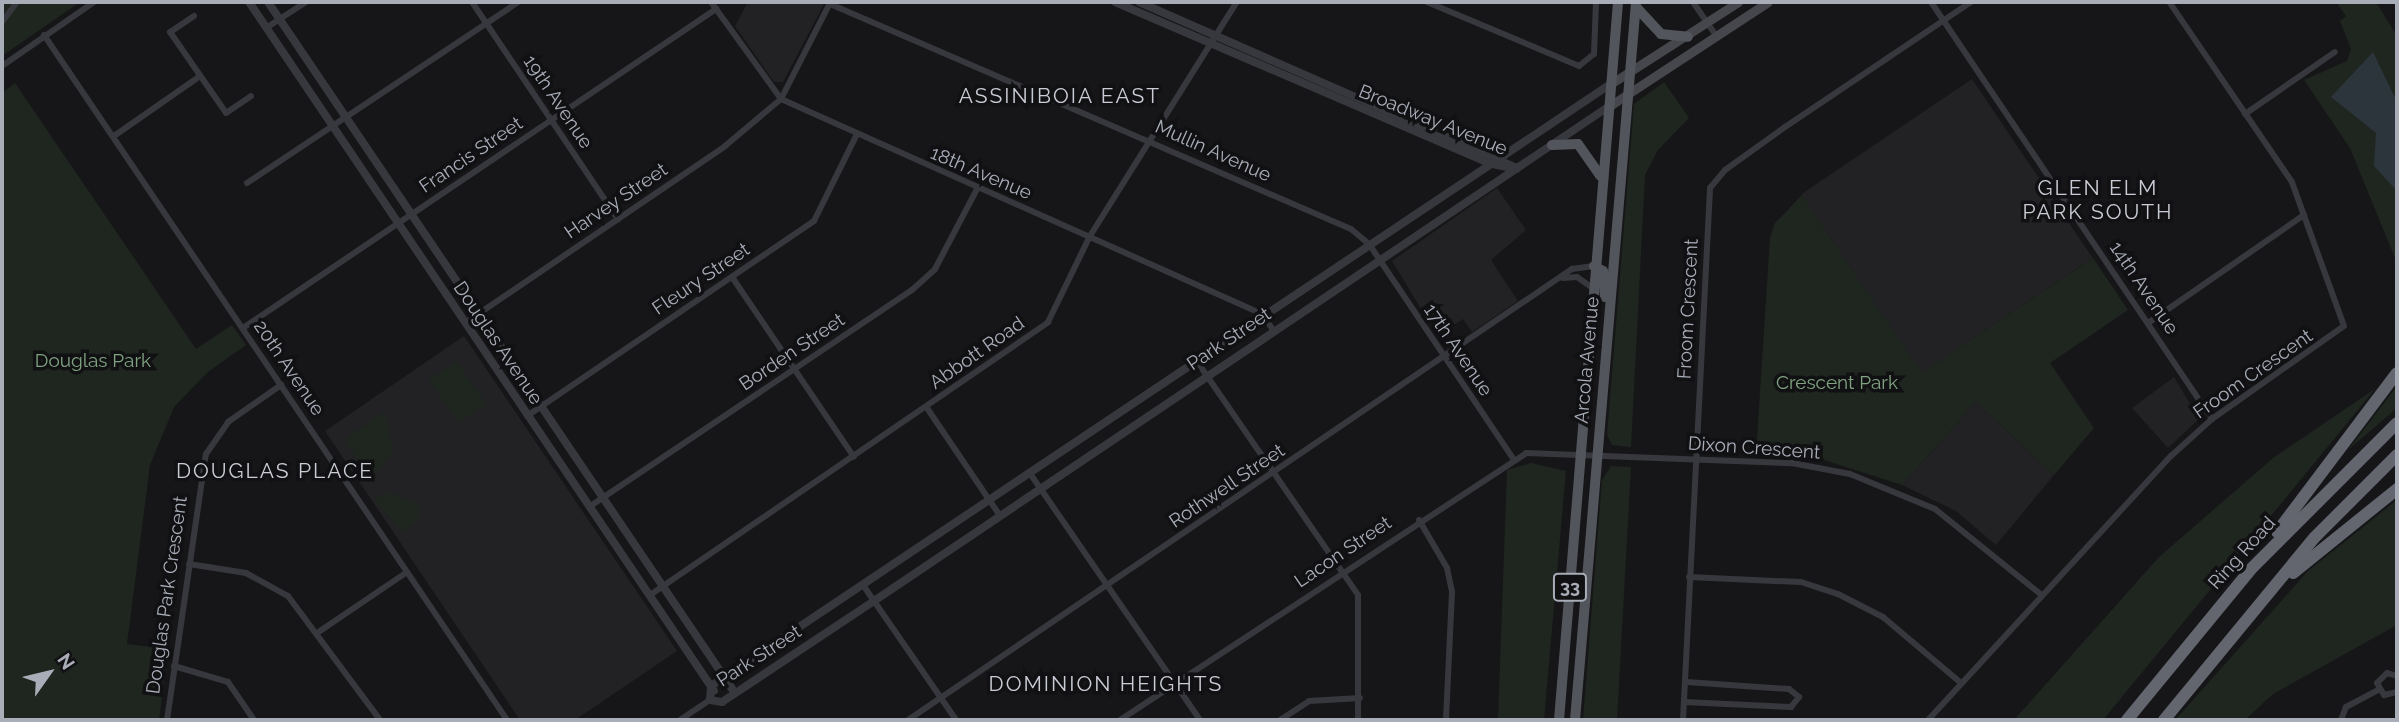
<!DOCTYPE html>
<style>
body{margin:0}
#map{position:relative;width:2399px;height:722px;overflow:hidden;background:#161618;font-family:Raleway,sans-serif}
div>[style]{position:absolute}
.built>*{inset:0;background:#222225;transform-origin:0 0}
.green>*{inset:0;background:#1e261f;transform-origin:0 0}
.water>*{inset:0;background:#2c353c}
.minor>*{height:6px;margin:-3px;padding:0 3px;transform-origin:3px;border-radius:3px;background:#37383d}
.tertiary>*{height:8px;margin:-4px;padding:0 4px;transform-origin:4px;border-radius:4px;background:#37383d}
.secondary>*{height:9px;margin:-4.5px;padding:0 4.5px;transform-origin:4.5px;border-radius:4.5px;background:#45474d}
.primary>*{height:10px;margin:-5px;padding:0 5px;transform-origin:5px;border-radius:5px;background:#53555c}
.motorway>*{height:12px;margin:-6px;padding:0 6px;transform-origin:6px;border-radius:6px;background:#63666e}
span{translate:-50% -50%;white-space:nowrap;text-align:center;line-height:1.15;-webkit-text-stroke:7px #111113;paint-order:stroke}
.shield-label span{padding:2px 5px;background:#111113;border:2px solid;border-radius:5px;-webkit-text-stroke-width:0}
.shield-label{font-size:18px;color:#a8adb8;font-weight:700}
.street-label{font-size:19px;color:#a8adb8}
.park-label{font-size:19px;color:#7fa381}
.neighbourhood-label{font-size:21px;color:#c9ccd4;letter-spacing:2px}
.frame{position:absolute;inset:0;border:4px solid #a8adb8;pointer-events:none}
.north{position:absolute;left:14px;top:638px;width:70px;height:70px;-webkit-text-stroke:5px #111113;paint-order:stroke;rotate:56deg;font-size:19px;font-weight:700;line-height:28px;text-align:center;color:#a8adb8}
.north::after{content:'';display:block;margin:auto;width:24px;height:32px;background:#a8adb8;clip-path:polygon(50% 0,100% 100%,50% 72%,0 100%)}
</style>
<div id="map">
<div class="built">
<div style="clip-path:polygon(748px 2px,825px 2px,783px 82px,774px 82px,735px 26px)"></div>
<div style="left:1972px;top:79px;width:216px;height:206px;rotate:56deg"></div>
<div style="clip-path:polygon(1497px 188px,1526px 230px,1491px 260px,1518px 301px,1472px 332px,1463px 319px,1454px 325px,1429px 322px,1392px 261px)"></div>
<div style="clip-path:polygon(464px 336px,677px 651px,575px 720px,520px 720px,325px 431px)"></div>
<div style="clip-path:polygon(2174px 377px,2199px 419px,2168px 448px,2132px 408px)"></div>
<div style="clip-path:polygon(1976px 402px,2054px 475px,1996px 545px,1956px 511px,1902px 485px)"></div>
</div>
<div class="green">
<div style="clip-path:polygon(2px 2px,80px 2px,2px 56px)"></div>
<div style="clip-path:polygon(2336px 2px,2376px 2px,2397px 36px,2397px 263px,2350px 148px,2304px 80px,2347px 61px,2351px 49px,2340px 21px,2346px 16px)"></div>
<div style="clip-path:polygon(1664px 82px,1689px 118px,1658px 150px,1645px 175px,1631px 447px,1612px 445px,1607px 435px,1634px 104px)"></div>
<div style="clip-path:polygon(15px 83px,196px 349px,232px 325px,246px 345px,208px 372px,174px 407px,150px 465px,127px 644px,168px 649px,159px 720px,2px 720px,2px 93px)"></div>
<div style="clip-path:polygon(1802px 195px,1922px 373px,2093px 258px,2128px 310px,2050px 363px,2094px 428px,2054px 475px,1976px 402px,1902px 485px,1815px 457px,1756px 454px,1770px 238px,1775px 223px)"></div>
<div style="left:457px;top:361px;width:52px;height:34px;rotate:56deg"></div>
<div style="clip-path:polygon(2397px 386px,2397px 408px,2348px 450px)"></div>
<div style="clip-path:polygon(2376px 388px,2103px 720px,2014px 720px,2159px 557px,2273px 458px)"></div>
<div style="clip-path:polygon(385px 411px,393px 451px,373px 477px,347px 445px,349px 436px)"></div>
<div style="clip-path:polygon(1531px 463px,1566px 471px,1544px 720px,1498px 720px,1507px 470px)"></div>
<div style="clip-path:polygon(1611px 466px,1631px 467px,1617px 720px,1583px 720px,1602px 480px)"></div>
<div style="clip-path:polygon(389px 492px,420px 504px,419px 521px,402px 532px,374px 499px)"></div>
<div style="clip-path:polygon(2397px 500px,2397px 625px,2273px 694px,2245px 720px,2175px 720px,2308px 571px)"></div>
</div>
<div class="water">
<div style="clip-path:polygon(2373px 52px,2397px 102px,2397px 191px,2374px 166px,2376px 133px,2331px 97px)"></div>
</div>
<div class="minor">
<div style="left:472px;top:2px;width:262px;rotate:56.1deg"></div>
<div style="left:711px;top:2px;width:120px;rotate:54.2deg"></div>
<div style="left:781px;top:99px;width:527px;rotate:24.08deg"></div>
<div style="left:1262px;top:314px;width:19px;rotate:55deg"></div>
<div style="left:1427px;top:2px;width:165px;rotate:22.8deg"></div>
<div style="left:1579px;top:66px;width:19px;rotate:-39deg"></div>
<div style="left:1594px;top:54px;width:52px;rotate:-87.8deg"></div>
<div style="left:1693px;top:2px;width:42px;rotate:55.6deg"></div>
<div style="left:1931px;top:2px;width:503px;rotate:56.03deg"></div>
<div style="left:830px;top:4px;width:568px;rotate:23.36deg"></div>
<div style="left:1351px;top:229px;width:23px;rotate:40deg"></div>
<div style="left:1369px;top:244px;width:257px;rotate:56.1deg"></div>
<div style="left:194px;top:16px;width:29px;rotate:146deg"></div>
<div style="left:170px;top:32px;width:98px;rotate:55.3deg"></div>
<div style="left:226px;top:113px;width:30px;rotate:-34deg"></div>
<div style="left:2px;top:22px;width:25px;rotate:-53deg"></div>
<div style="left:266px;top:28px;width:48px;rotate:-33deg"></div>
<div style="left:44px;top:35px;width:827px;rotate:55.94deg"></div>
<div style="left:2px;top:66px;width:112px;rotate:-34.8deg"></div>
<div style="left:2245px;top:114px;width:109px;rotate:-34.6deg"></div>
<div style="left:114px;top:136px;width:105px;rotate:-34.9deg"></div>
<div style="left:247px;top:183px;width:326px;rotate:-33.7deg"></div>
<div style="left:732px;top:277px;width:217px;rotate:55.9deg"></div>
<div style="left:1563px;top:278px;width:14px;rotate:-4deg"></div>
<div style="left:1577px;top:277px;width:19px;rotate:35deg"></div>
<div style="left:465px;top:323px;width:315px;rotate:-34.2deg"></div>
<div style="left:725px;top:146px;width:73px;rotate:-40deg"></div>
<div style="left:781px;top:99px;width:108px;rotate:-63deg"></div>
<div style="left:2148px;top:323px;width:190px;rotate:-34.7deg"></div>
<div style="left:243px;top:328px;width:571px;rotate:-34deg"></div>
<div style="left:1196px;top:360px;width:285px;rotate:55.4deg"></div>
<div style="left:1358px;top:595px;width:125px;rotate:90deg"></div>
<div style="left:927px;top:408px;width:130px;rotate:55.9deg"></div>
<div style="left:527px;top:416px;width:347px;rotate:-34.2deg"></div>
<div style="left:814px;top:221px;width:95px;rotate:-63.7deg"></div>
<div style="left:1029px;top:472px;width:301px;rotate:55.4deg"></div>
<div style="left:589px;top:507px;width:389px;rotate:-33.9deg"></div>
<div style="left:912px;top:290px;width:31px;rotate:-42deg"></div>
<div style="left:935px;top:269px;width:90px;rotate:-62.3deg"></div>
<div style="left:1419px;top:520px;width:56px;rotate:59.7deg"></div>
<div style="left:1447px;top:568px;width:25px;rotate:78deg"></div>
<div style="left:1452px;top:592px;width:128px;rotate:92.7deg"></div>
<div style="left:189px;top:564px;width:58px;rotate:9deg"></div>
<div style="left:246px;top:573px;width:48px;rotate:28.7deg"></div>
<div style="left:288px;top:596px;width:154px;rotate:53.4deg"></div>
<div style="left:1689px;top:577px;width:112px;rotate:2.6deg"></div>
<div style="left:1801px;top:582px;width:39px;rotate:18deg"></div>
<div style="left:1838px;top:594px;width:51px;rotate:27.1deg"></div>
<div style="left:1883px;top:617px;width:101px;rotate:40.2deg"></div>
<div style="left:863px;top:585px;width:164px;rotate:55.4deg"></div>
<div style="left:650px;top:595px;width:483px;rotate:-34.4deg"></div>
<div style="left:1048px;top:322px;width:96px;rotate:-64deg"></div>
<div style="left:1090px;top:236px;width:276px;rotate:-57.9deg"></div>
<div style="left:320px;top:631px;width:105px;rotate:-34.1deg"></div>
<div style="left:174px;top:666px;width:56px;rotate:16.5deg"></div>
<div style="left:228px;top:682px;width:46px;rotate:55.6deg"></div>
<div style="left:2397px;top:676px;width:10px;rotate:-163deg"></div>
<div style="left:2387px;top:673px;width:14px;rotate:135deg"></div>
<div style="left:2377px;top:683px;width:14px;rotate:60deg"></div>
<div style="left:2384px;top:695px;width:13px;rotate:-13deg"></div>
<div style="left:1684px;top:702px;width:107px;rotate:2.7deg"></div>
<div style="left:1791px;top:707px;width:13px;rotate:-51deg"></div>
<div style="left:1799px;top:697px;width:13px;rotate:-141deg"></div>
<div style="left:1789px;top:689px;width:103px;rotate:-176.1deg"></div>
<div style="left:167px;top:720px;width:269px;rotate:-81.7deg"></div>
<div style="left:206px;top:454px;width:39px;rotate:-55deg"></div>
<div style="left:228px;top:422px;width:65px;rotate:-34.9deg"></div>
<div style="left:680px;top:720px;width:36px;rotate:-34deg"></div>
<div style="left:908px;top:720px;width:803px;rotate:-34.19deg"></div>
<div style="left:1572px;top:269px;width:22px;rotate:-8deg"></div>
<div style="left:1120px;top:720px;width:486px;rotate:-33.3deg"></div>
<div style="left:1526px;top:453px;width:266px;rotate:2.2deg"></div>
<div style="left:1792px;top:463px;width:59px;rotate:10.7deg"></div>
<div style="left:1850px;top:474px;width:92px;rotate:22.4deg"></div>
<div style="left:1935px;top:509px;width:134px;rotate:38.9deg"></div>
<div style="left:1280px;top:720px;width:35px;rotate:-33deg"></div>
<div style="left:1309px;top:701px;width:51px;rotate:-3.4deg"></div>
<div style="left:1683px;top:720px;width:533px;rotate:-87.09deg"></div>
<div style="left:1710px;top:188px;width:23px;rotate:-50deg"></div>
<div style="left:1725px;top:170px;width:74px;rotate:-35.6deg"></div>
<div style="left:1785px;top:127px;width:224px;rotate:-33.9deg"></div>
<div style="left:1928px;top:720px;width:359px;rotate:-47.4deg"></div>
<div style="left:2171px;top:456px;width:55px;rotate:-42.1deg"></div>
<div style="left:2212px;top:419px;width:161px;rotate:-35.2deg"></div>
<div style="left:2344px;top:326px;width:153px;rotate:-109.9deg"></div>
<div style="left:2292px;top:182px;width:218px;rotate:-124.3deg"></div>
<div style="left:2341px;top:720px;width:14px;rotate:-69deg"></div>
<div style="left:2346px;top:707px;width:36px;rotate:-28deg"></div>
</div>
<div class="tertiary">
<div style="left:249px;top:2px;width:831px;rotate:55.98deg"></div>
<div style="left:268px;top:2px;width:834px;rotate:55.95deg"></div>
<div style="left:1115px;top:2px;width:406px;rotate:23.3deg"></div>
<div style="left:1488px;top:163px;width:29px;rotate:12deg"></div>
<div style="left:1139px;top:2px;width:410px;rotate:23.7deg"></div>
<div style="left:1608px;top:107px;width:885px;rotate:146.06deg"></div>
<div style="left:874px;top:601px;width:182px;rotate:146.4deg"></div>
<div style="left:722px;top:702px;width:12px;rotate:-171deg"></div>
<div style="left:710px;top:700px;width:14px;rotate:-86deg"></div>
<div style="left:711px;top:686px;width:1084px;rotate:-33.79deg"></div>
</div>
<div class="secondary">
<div style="left:1612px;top:83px;width:150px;rotate:-32.7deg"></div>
<div style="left:1608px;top:107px;width:191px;rotate:-33.3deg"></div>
</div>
<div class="primary">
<div style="left:1636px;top:7px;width:37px;rotate:47deg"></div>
<div style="left:1661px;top:34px;width:27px;rotate:6deg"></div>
<div style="left:1552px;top:145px;width:26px;rotate:-2deg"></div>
<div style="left:1578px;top:144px;width:39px;rotate:55deg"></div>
<div style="left:1594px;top:266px;width:10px;rotate:29deg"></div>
<div style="left:1603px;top:271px;width:26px;rotate:86deg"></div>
<div style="left:1559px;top:720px;width:720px;rotate:-85.3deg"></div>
<div style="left:1575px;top:720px;width:721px;rotate:-85.14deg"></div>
</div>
<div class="motorway">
<div style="left:2277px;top:532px;width:199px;rotate:-53deg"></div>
<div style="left:2293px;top:573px;width:134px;rotate:-38.9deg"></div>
<div style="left:2127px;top:720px;width:195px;rotate:-50.6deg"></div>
<div style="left:2251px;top:569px;width:206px;rotate:-45deg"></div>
<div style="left:2164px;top:720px;width:237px;rotate:-50.5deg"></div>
<div style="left:2315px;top:537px;width:116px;rotate:-45deg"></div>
</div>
<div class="shield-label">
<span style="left:1570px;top:587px">33</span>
</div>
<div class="street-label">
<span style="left:558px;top:102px;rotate:56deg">19th Avenue</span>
<span style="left:1433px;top:120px;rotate:22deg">Broadway Avenue</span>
<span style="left:1213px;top:151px;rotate:24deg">Mullin Avenue</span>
<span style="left:471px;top:155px;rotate:-34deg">Francis Street</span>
<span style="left:981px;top:173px;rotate:23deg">18th Avenue</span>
<span style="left:616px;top:201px;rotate:-34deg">Harvey Street</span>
<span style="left:701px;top:279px;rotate:-34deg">Fleury Street</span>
<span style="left:2144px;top:288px;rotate:56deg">14th Avenue</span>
<span style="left:1688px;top:309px;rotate:-87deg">Froom Crescent</span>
<span style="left:1229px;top:339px;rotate:-34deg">Park Street</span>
<span style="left:498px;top:343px;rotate:56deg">Douglas Avenue</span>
<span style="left:1458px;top:350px;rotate:56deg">17th Avenue</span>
<span style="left:792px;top:352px;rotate:-34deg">Borden Street</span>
<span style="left:977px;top:353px;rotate:-35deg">Abbott Road</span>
<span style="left:1587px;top:360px;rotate:-85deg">Arcola Avenue</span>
<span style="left:289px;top:368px;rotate:56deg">20th Avenue</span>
<span style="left:2253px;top:374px;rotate:-35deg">Froom Crescent</span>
<span style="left:1754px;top:448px;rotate:4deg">Dixon Crescent</span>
<span style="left:1227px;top:486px;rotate:-34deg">Rothwell Street</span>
<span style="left:1343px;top:552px;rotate:-34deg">Lacon Street</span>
<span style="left:2242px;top:553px;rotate:-48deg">Ring Road</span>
<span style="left:167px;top:595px;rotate:-82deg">Douglas Park Crescent</span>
<span style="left:759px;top:656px;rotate:-33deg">Park Street</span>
</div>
<div class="park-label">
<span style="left:93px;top:361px">Douglas Park</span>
<span style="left:1837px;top:383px">Crescent Park</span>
</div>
<div class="neighbourhood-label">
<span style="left:1060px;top:96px">ASSINIBOIA EAST</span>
<span style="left:2098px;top:200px">GLEN ELM<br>PARK SOUTH</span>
<span style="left:275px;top:471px">DOUGLAS PLACE</span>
<span style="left:1106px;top:684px">DOMINION HEIGHTS</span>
</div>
<div class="frame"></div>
<div class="north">N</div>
</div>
